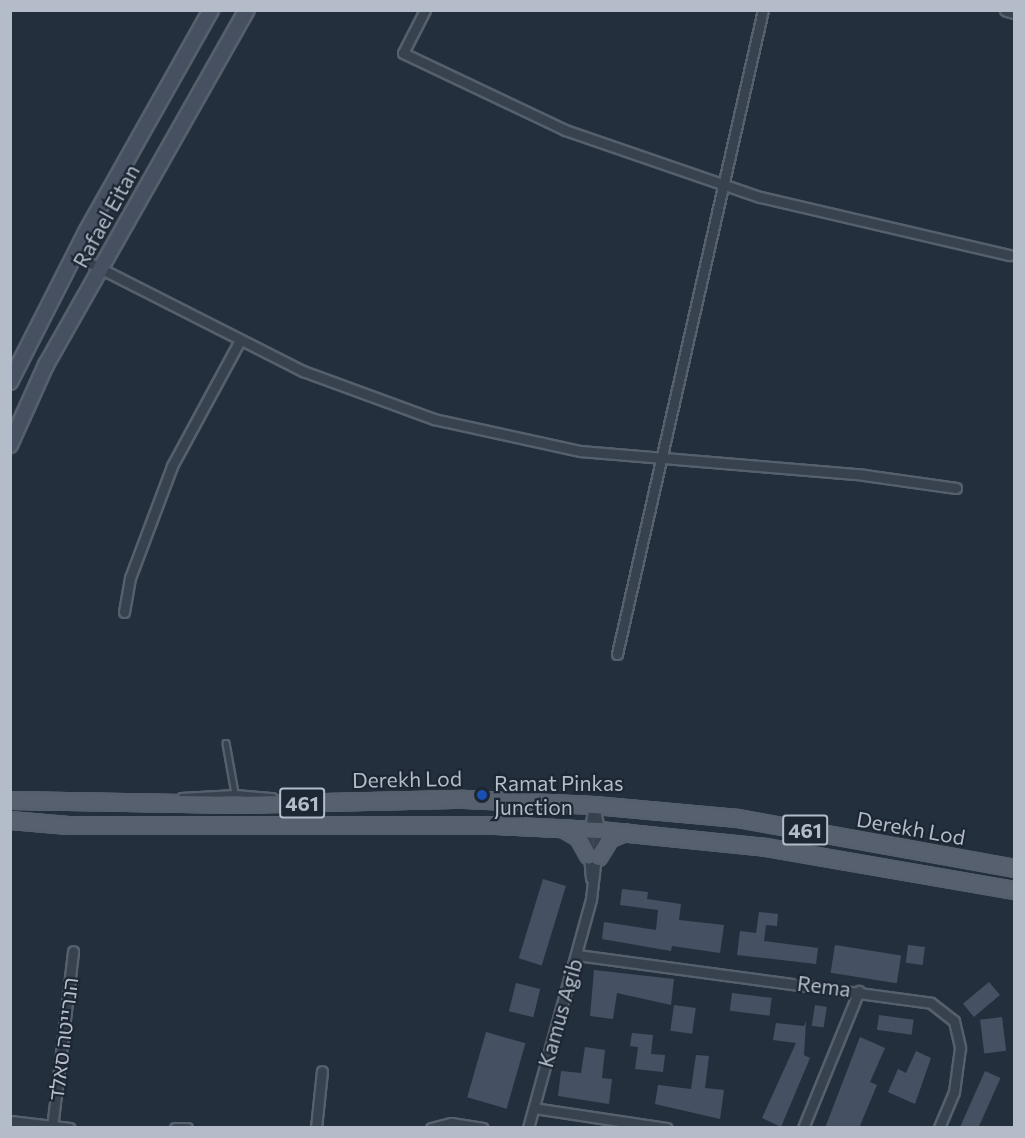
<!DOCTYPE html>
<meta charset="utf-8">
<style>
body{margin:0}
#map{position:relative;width:1025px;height:1138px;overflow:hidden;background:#242f3e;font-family:Commissioner,"Noto Sans Hebrew",sans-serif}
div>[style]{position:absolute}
.building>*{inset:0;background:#455162;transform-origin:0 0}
.roads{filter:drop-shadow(2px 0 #565f6c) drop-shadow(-2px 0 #565f6c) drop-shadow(0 2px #565f6c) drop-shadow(0 -2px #565f6c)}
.service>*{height:4.5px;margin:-2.25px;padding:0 2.25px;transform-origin:2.25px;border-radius:2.25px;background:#38414e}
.minor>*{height:9px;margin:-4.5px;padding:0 4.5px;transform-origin:4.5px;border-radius:4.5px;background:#38414e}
.tertiary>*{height:12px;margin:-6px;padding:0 6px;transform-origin:6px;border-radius:6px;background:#38414e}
.secondary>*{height:14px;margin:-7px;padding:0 7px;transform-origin:7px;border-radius:7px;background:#465061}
.primary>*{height:15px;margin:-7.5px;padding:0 7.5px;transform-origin:7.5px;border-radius:7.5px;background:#56606e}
.dots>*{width:16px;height:16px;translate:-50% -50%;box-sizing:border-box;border:3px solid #1d2633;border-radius:50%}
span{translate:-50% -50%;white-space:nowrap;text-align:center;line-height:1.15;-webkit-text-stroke:4.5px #1d2633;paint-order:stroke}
.shield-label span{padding:2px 4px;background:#1d2633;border:2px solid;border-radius:4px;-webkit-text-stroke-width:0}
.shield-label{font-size:20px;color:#b4bcc9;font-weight:700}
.street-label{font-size:21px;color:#b4bcc9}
.poi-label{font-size:21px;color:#b4bcc9}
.left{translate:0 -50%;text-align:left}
.frame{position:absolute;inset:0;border:12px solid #b4bcc9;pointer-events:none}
</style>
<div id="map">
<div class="building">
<div style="left:543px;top:879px;width:24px;height:83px;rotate:17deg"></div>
<div style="clip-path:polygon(622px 889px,648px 892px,647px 899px,681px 904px,679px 920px,724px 925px,720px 953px,672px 946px,671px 951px,602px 939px,604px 922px,656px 930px,658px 910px,620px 905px)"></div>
<div style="clip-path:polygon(759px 912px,778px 914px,777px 926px,766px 925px,764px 941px,818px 948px,816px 964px,737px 955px,740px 931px,756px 933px)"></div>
<div style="left:835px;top:945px;width:67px;height:28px;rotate:9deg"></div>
<div style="left:908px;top:945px;width:17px;height:18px;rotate:7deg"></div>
<div style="clip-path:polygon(594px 970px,674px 979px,671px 1005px,617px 993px,613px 1019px,590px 1016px)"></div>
<div style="left:989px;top:982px;width:17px;height:34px;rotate:50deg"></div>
<div style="left:516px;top:983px;width:25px;height:29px;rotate:14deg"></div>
<div style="left:732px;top:993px;width:40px;height:18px;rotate:7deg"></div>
<div style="left:674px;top:1005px;width:22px;height:26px;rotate:8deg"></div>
<div style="left:815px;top:1005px;width:12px;height:21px;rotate:9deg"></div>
<div style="left:879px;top:1015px;width:35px;height:15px;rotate:8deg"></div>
<div style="left:1002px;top:1017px;width:34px;height:22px;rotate:83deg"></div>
<div style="clip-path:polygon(806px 1021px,804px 1055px,810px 1058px,781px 1127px,762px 1118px,796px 1043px,773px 1040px,776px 1023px,804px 1026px)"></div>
<div style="left:486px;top:1032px;width:41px;height:68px;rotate:16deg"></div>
<div style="clip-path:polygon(632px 1033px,653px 1035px,651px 1054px,665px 1055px,663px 1072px,635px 1069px,638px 1047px,630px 1046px)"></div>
<div style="clip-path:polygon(860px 1037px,885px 1048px,870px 1082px,877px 1085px,859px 1128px,825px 1128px)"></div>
<div style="clip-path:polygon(585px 1047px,605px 1050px,602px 1078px,612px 1079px,609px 1104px,558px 1096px,561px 1071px,581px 1073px)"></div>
<div style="clip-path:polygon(916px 1051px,931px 1058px,915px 1104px,888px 1092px,898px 1069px,906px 1073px)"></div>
<div style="clip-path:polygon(696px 1055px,709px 1056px,705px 1088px,724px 1090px,720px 1119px,655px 1104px,658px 1085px,691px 1089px)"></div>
<div style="left:985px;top:1071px;width:17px;height:62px;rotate:24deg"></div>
</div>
<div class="roads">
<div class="service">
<div style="left:226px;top:743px;width:51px;rotate:79.8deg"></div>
<div style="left:235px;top:793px;width:38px;rotate:5deg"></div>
<div style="left:181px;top:796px;width:54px;rotate:-3.2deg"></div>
</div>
<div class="minor">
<div style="left:425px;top:10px;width:48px;rotate:117.1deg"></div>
<div style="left:403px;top:53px;width:179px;rotate:25.4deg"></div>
<div style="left:565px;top:130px;width:206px;rotate:19deg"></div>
<div style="left:760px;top:197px;width:256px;rotate:13.1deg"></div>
<div style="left:74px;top:255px;width:257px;rotate:26.9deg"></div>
<div style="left:303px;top:371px;width:140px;rotate:20.1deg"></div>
<div style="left:434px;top:419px;width:149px;rotate:12.4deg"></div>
<div style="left:580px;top:451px;width:285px;rotate:4.8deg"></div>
<div style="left:864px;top:475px;width:93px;rotate:8deg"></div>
<div style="left:124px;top:612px;width:35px;rotate:-80deg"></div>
<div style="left:130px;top:578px;width:120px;rotate:-69.4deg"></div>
<div style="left:172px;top:466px;width:141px;rotate:-61.6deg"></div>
<div style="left:617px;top:654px;width:660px;rotate:-77.23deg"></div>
<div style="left:591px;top:878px;width:36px;rotate:-95deg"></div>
<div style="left:588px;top:842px;width:33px;rotate:-81deg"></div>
<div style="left:577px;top:955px;width:357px;rotate:7.7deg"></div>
<div style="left:931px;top:1003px;width:29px;rotate:38deg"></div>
<div style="left:954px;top:1021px;width:28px;rotate:77deg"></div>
<div style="left:960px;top:1048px;width:44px;rotate:97.8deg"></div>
<div style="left:954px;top:1092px;width:39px;rotate:113deg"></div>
<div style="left:534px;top:1108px;width:134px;rotate:8.6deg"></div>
<div style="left:10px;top:1121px;width:60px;rotate:6.7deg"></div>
<div style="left:52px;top:1128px;width:178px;rotate:-83.2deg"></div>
<div style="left:175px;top:1128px;width:12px"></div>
<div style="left:316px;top:1128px;width:57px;rotate:-84deg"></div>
<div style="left:431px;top:1128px;width:21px;rotate:-14deg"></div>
<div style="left:451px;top:1123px;width:32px;rotate:9deg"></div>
<div style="left:528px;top:1128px;width:238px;rotate:-74.6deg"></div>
<div style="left:591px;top:899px;width:69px;rotate:-83.4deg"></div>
<div style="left:599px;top:830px;width:25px;rotate:-101deg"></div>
<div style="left:803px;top:1128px;width:148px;rotate:-67.8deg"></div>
</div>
<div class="tertiary">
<div style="left:1007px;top:10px;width:7px;rotate:16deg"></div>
</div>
<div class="secondary">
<div style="left:10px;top:382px;width:168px;rotate:-63.1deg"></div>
<div style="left:86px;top:232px;width:255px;rotate:-60.6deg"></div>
<div style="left:10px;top:445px;width:88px;rotate:-65.8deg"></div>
<div style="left:46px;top:365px;width:408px;rotate:-60.5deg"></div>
</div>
<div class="primary">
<div style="left:10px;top:800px;width:228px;rotate:1deg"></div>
<div style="left:238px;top:804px;width:226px;rotate:-1.3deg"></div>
<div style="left:464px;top:799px;width:130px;rotate:2.6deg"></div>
<div style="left:594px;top:805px;width:144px;rotate:5.2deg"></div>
<div style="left:737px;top:818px;width:281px;rotate:10.2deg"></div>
<div style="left:10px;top:820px;width:58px;rotate:4.9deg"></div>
<div style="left:68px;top:825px;width:427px"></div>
<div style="left:495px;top:825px;width:104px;rotate:2.8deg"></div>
<div style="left:599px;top:830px;width:167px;rotate:5.8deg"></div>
<div style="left:765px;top:847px;width:253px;rotate:9.8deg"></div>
<div style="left:564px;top:829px;width:16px;rotate:30deg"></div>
<div style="left:578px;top:837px;width:21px;rotate:61deg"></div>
<div style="left:598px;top:857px;width:22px;rotate:-58deg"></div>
<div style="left:610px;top:838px;width:16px;rotate:-22deg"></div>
</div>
</div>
<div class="dots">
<div style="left:482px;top:795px;background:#1a4fb4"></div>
</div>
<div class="shield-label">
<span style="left:302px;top:803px">461</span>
<span style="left:805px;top:830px">461</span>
</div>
<div class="street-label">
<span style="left:106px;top:216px;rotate:-61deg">Rafael Eitan</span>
<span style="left:407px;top:779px;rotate:-1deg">Derekh Lod</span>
<span style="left:911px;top:828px;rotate:10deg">Derekh Lod</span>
<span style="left:824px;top:986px;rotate:7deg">Rema</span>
<span style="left:560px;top:1013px;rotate:-74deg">Kamus Agib</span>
<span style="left:63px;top:1039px;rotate:-83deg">הנרייטה סאלד</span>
</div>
<div class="poi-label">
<span class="left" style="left:494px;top:795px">Ramat Pinkas<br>Junction</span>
</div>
<div class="frame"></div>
</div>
